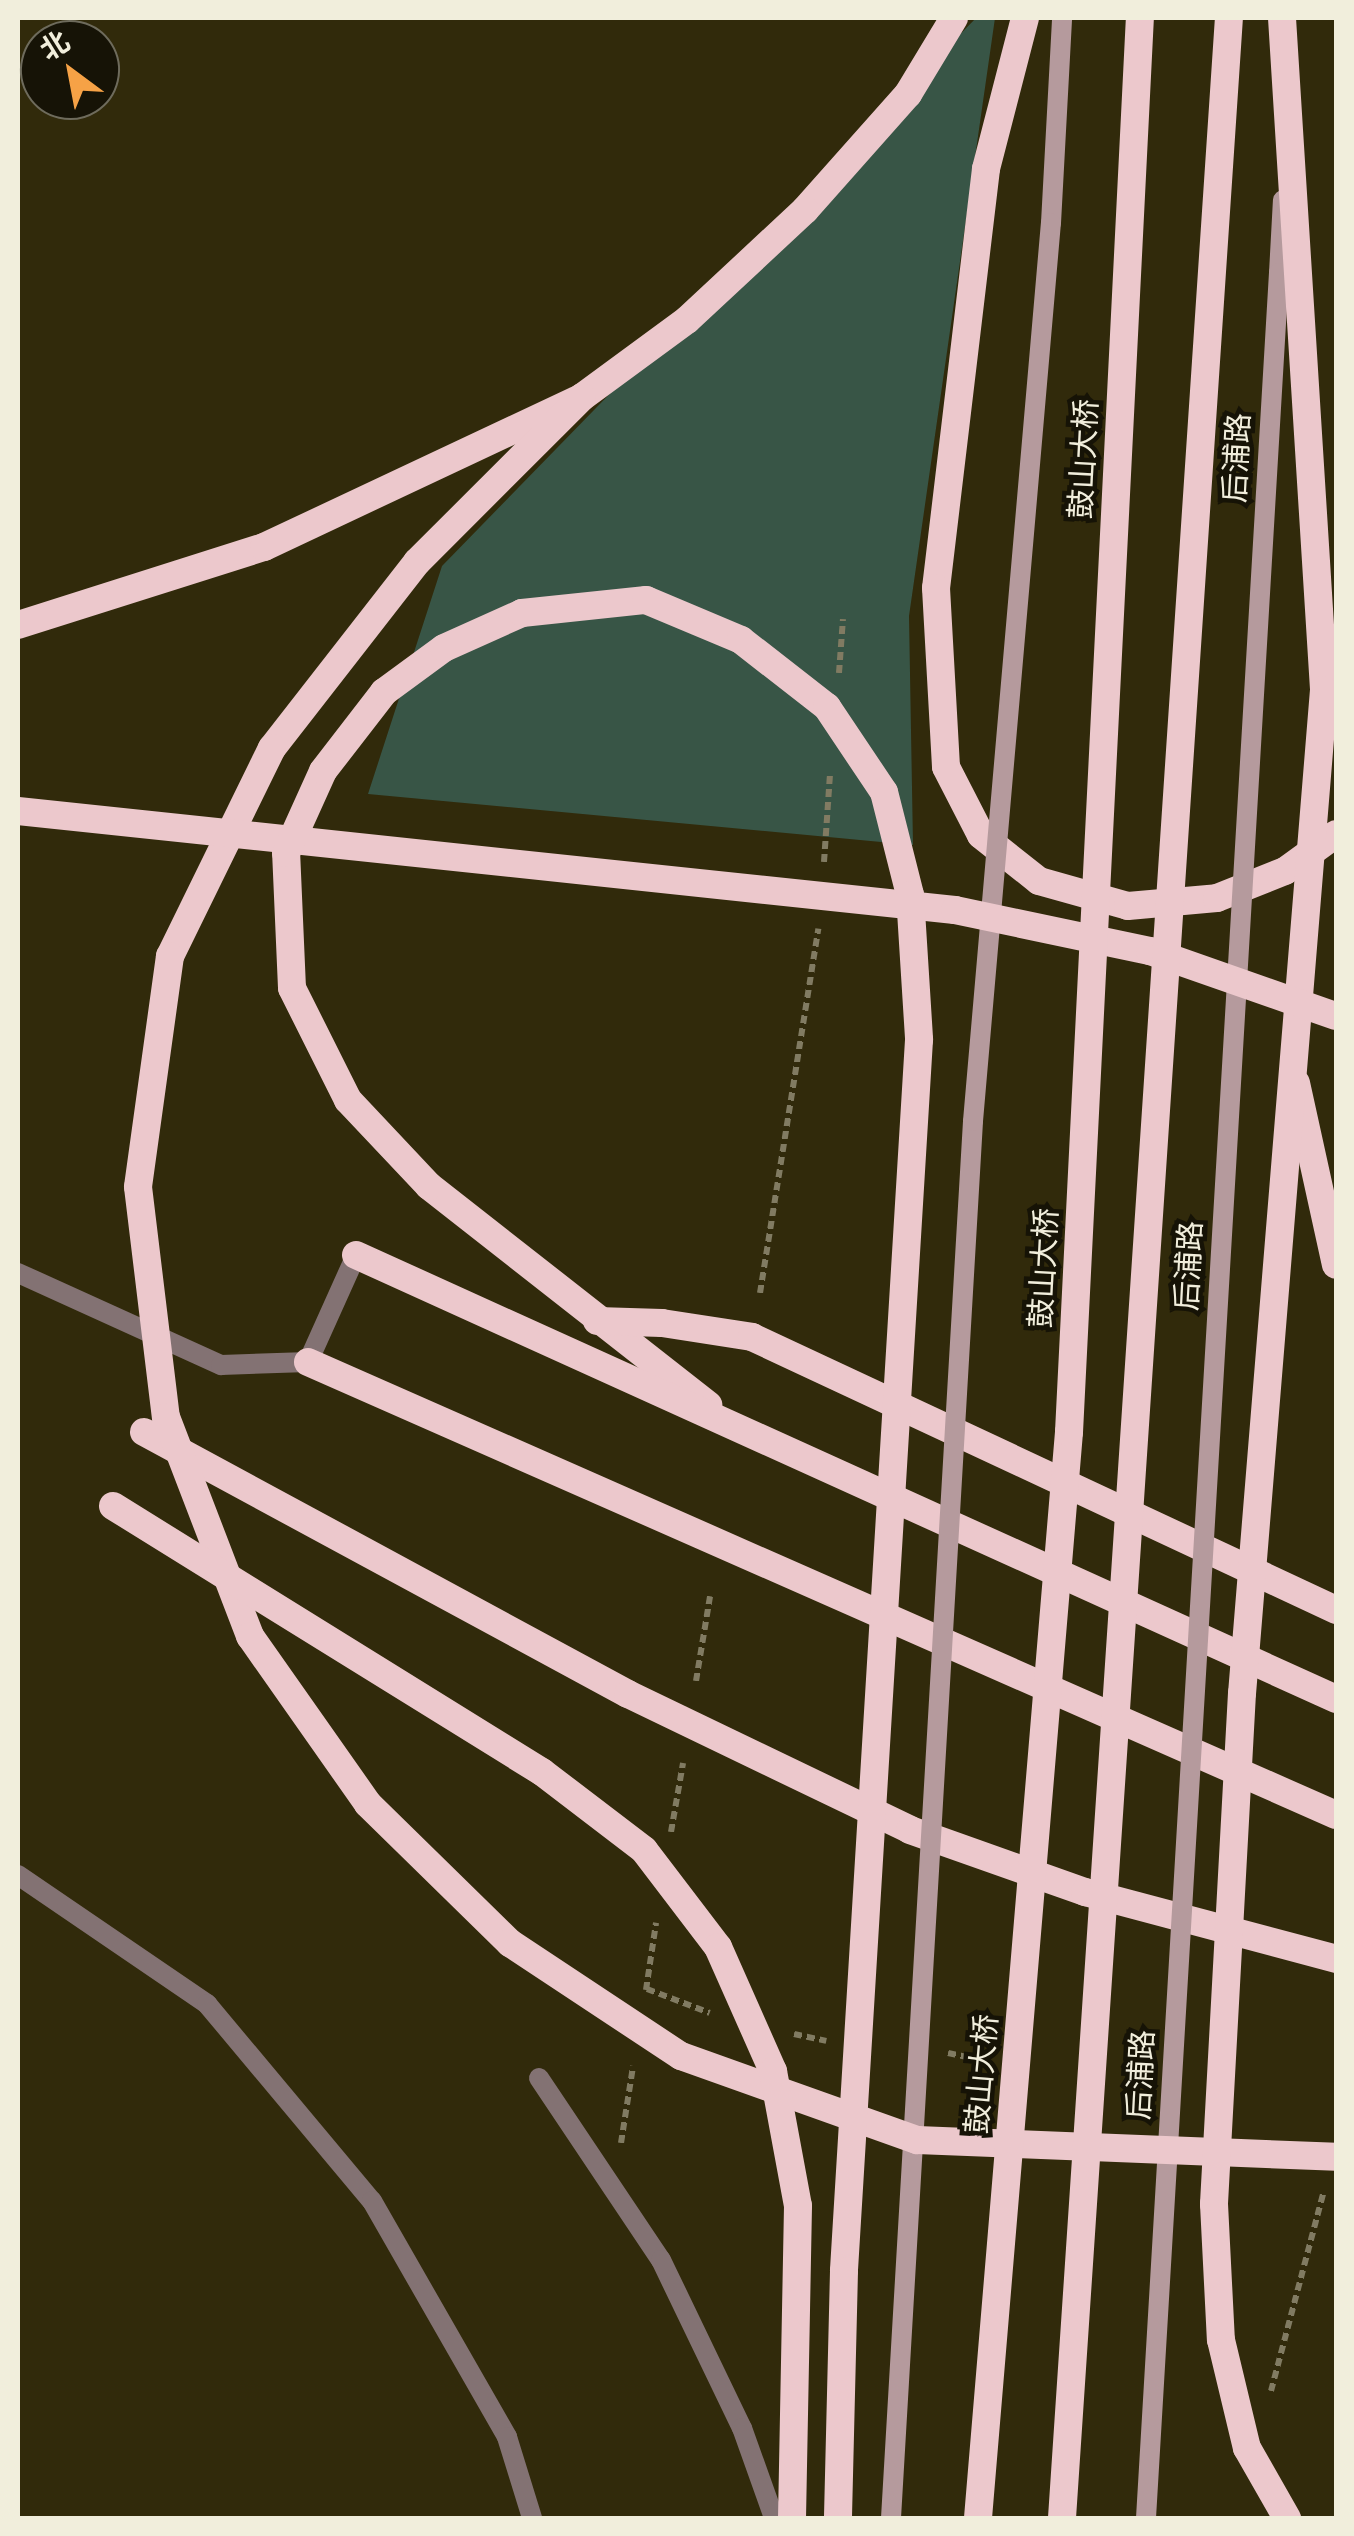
<!DOCTYPE html>
<meta charset="utf-8">
<style>
body{margin:0}
#map{position:relative;width:1354px;height:2536px;overflow:hidden;background:#312a0b;font-family:"Nunito Sans","Noto Sans SC",sans-serif}
div>[style]{position:absolute}
.green>*{inset:0;background:#385546}
.path>*{height:6px;margin-top:-3px;transform-origin:0;background:repeating-linear-gradient(90deg,#817b62 0 8px,transparent 0 13px)}
.service>*{height:20px;margin:-10px;padding:0 10px;transform-origin:10px;border-radius:10px;background:#837273}
.secondary>*{height:20px;margin:-10px;padding:0 10px;transform-origin:10px;border-radius:10px;background:#b59a9d}
.trunk>*{height:28px;margin:-14px;padding:0 14px;transform-origin:14px;border-radius:14px;background:#ecc8cc}
.secondary-bridge>*{height:20px;margin:-10px;padding:0 10px;transform-origin:10px;border-radius:10px;background:#b59a9d}
.trunk-bridge>*{height:28px;margin:-14px;padding:0 14px;transform-origin:14px;border-radius:14px;background:#ecc8cc}
span{translate:-50% -50%;white-space:nowrap;text-align:center;line-height:1.15;-webkit-text-stroke:9px #161306;paint-order:stroke}
.street-label{font-size:30px;color:#f1eedc}
.frame{position:absolute;inset:0;border:20px solid #f1eedc;pointer-events:none}
.north{position:absolute;left:20px;top:20px;width:100px;height:100px;box-sizing:border-box;background:#161306;border:2px solid #6e6b5c;border-radius:50%;rotate:328deg;font-size:28px;font-weight:700;line-height:40px;text-align:center;color:#f1eedc}
.north::after{content:'';display:block;margin:auto;width:35px;height:45px;background:#f6a246;clip-path:polygon(50% 0,100% 100%,50% 72%,0 100%)}
</style>
<div id="map">
<div class="green">
<div style="clip-path:polygon(976px 18px,995px 18px,909px 616px,913px 845px,368px 794px,442px 566px)"></div>
</div>
<div class="path">
<div style="left:839px;top:673px;width:54px;rotate:-85.8deg"></div>
<div style="left:824px;top:862px;width:87px;rotate:-86.1deg"></div>
<div style="left:760px;top:1293px;width:369px;rotate:-80.9deg"></div>
<div style="left:696px;top:1681px;width:86px;rotate:-80.6deg"></div>
<div style="left:671px;top:1832px;width:70px;rotate:-80.1deg"></div>
<div style="left:647px;top:1989px;width:67px;rotate:20.9deg"></div>
<div style="left:646px;top:1990px;width:68px;rotate:-81.5deg"></div>
<div style="left:794px;top:2034px;width:33px;rotate:12deg"></div>
<div style="left:948px;top:2053px;width:38px;rotate:12deg"></div>
<div style="left:621px;top:2143px;width:78px;rotate:-81.1deg"></div>
<div style="left:1271px;top:2391px;width:207px;rotate:-75.2deg"></div>
</div>
<div class="service">
<div style="left:18px;top:1273px;width:223px;rotate:24.4deg"></div>
<div style="left:221px;top:1365px;width:87px;rotate:-2deg"></div>
<div style="left:308px;top:1362px;width:117px;rotate:-65.8deg"></div>
<div style="left:18px;top:1875px;width:229px;rotate:34.3deg"></div>
<div style="left:207px;top:2004px;width:257px;rotate:50.1deg"></div>
<div style="left:372px;top:2201px;width:272px;rotate:60.2deg"></div>
<div style="left:507px;top:2437px;width:85px;rotate:72.8deg"></div>
<div style="left:539px;top:2078px;width:219px;rotate:56.2deg"></div>
<div style="left:661px;top:2260px;width:187px;rotate:64.3deg"></div>
<div style="left:742px;top:2428px;width:96px;rotate:70.4deg"></div>
</div>
<div class="secondary">
<div style="left:1051px;top:223px;width:205px;rotate:-86.9deg"></div>
<div style="left:1279px;top:273px;width:73px;rotate:-86.9deg"></div>
</div>
<div class="trunk">
<div style="left:1025px;top:18px;width:156px;rotate:104.5deg"></div>
<div style="left:986px;top:169px;width:422px;rotate:96.8deg"></div>
<div style="left:936px;top:588px;width:179px;rotate:86.8deg"></div>
<div style="left:946px;top:767px;width:76px;rotate:62.8deg"></div>
<div style="left:981px;top:835px;width:74px;rotate:38.4deg"></div>
<div style="left:1039px;top:881px;width:92px;rotate:15.7deg"></div>
<div style="left:1128px;top:906px;width:89px;rotate:-5.1deg"></div>
<div style="left:1217px;top:898px;width:73px;rotate:-21.7deg"></div>
<div style="left:1285px;top:871px;width:63px;rotate:-36deg"></div>
<div style="left:18px;top:625px;width:258px;rotate:-17.6deg"></div>
<div style="left:264px;top:547px;width:345px;rotate:-25.2deg"></div>
<div style="left:1296px;top:1083px;width:186px;rotate:77.6deg"></div>
<div style="left:429px;top:1186px;width:355px;rotate:38.1deg"></div>
<div style="left:356px;top:1255px;width:1076px;rotate:24.37deg"></div>
<div style="left:597px;top:1321px;width:65px;rotate:1.8deg"></div>
<div style="left:662px;top:1323px;width:91px;rotate:8.8deg"></div>
<div style="left:752px;top:1337px;width:645px;rotate:25.05deg"></div>
<div style="left:308px;top:1362px;width:1123px;rotate:23.78deg"></div>
<div style="left:144px;top:1432px;width:550px;rotate:28.43deg"></div>
<div style="left:628px;top:1694px;width:313px;rotate:25.7deg"></div>
<div style="left:910px;top:1830px;width:186px;rotate:19.5deg"></div>
<div style="left:1085px;top:1892px;width:260px;rotate:14.9deg"></div>
</div>
<div class="secondary-bridge">
<div style="left:891px;top:2518px;width:1399px;rotate:-86.64deg"></div>
<div style="left:973px;top:1121px;width:901px;rotate:-85.04deg"></div>
<div style="left:1146px;top:2518px;width:2249px;rotate:-86.61deg"></div>
</div>
<div class="trunk-bridge">
<div style="left:954px;top:18px;width:89px;rotate:121.2deg"></div>
<div style="left:908px;top:94px;width:155px;rotate:131.6deg"></div>
<div style="left:805px;top:210px;width:161px;rotate:137deg"></div>
<div style="left:687px;top:320px;width:130px;rotate:143.7deg"></div>
<div style="left:582px;top:397px;width:233px;rotate:135deg"></div>
<div style="left:417px;top:562px;width:236px;rotate:127.9deg"></div>
<div style="left:272px;top:748px;width:232px;rotate:116.1deg"></div>
<div style="left:170px;top:956px;width:233px;rotate:97.9deg"></div>
<div style="left:138px;top:1187px;width:232px;rotate:83.1deg"></div>
<div style="left:166px;top:1417px;width:235px;rotate:69deg"></div>
<div style="left:250px;top:1636px;width:205px;rotate:54.9deg"></div>
<div style="left:368px;top:1804px;width:199px;rotate:44.4deg"></div>
<div style="left:510px;top:1943px;width:205px;rotate:33.5deg"></div>
<div style="left:681px;top:2056px;width:251px;rotate:19.6deg"></div>
<div style="left:917px;top:2140px;width:419px;rotate:2.3deg"></div>
<div style="left:1282px;top:18px;width:673px;rotate:86.42deg"></div>
<div style="left:1324px;top:690px;width:1006px;rotate:94.67deg"></div>
<div style="left:1242px;top:1693px;width:512px;rotate:93.14deg"></div>
<div style="left:1214px;top:2204px;width:136px;rotate:87.1deg"></div>
<div style="left:1221px;top:2340px;width:111px;rotate:76.5deg"></div>
<div style="left:1247px;top:2448px;width:81px;rotate:60.3deg"></div>
<div style="left:18px;top:811px;width:942px;rotate:6.03deg"></div>
<div style="left:955px;top:910px;width:199px;rotate:11.9deg"></div>
<div style="left:1150px;top:951px;width:197px;rotate:19.3deg"></div>
<div style="left:429px;top:1186px;width:118px;rotate:-133.3deg"></div>
<div style="left:348px;top:1100px;width:125px;rotate:-116.6deg"></div>
<div style="left:292px;top:988px;width:135px;rotate:-92.5deg"></div>
<div style="left:286px;top:853px;width:90px;rotate:-65.7deg"></div>
<div style="left:323px;top:771px;width:100px;rotate:-52.3deg"></div>
<div style="left:384px;top:692px;width:74px;rotate:-36.3deg"></div>
<div style="left:444px;top:648px;width:85px;rotate:-24.2deg"></div>
<div style="left:522px;top:613px;width:125px;rotate:-6deg"></div>
<div style="left:646px;top:600px;width:103px;rotate:22.8deg"></div>
<div style="left:741px;top:640px;width:109px;rotate:37.9deg"></div>
<div style="left:827px;top:707px;width:102px;rotate:56.2deg"></div>
<div style="left:884px;top:792px;width:106px;rotate:75.8deg"></div>
<div style="left:910px;top:895px;width:145px;rotate:86.4deg"></div>
<div style="left:919px;top:1040px;width:1233px;rotate:93.49deg"></div>
<div style="left:844px;top:2271px;width:247px;rotate:91.4deg"></div>
<div style="left:113px;top:1506px;width:505px;rotate:31.8deg"></div>
<div style="left:542px;top:1772px;width:128px;rotate:37.4deg"></div>
<div style="left:644px;top:1850px;width:122px;rotate:52.7deg"></div>
<div style="left:718px;top:1947px;width:136px;rotate:66.1deg"></div>
<div style="left:773px;top:2071px;width:137px;rotate:79.5deg"></div>
<div style="left:798px;top:2206px;width:312px;rotate:91.1deg"></div>
<div style="left:978px;top:2518px;width:1090px;rotate:-85.21deg"></div>
<div style="left:1069px;top:1432px;width:1416px;rotate:-87.13deg"></div>
<div style="left:1062px;top:2518px;width:2506px;rotate:-86.18deg"></div>
</div>
<div class="street-label">
<span style="left:1238px;top:458px;rotate:-87deg">后浦路</span>
<span style="left:1085px;top:459px;rotate:-87deg">鼓山大桥</span>
<span style="left:1190px;top:1266px;rotate:-87deg">后浦路</span>
<span style="left:1045px;top:1268px;rotate:-87deg">鼓山大桥</span>
<span style="left:983px;top:2074px;rotate:-85deg">鼓山大桥</span>
<span style="left:1142px;top:2075px;rotate:-87deg">后浦路</span>
</div>
<div class="frame"></div>
<div class="north">北</div>
</div>
